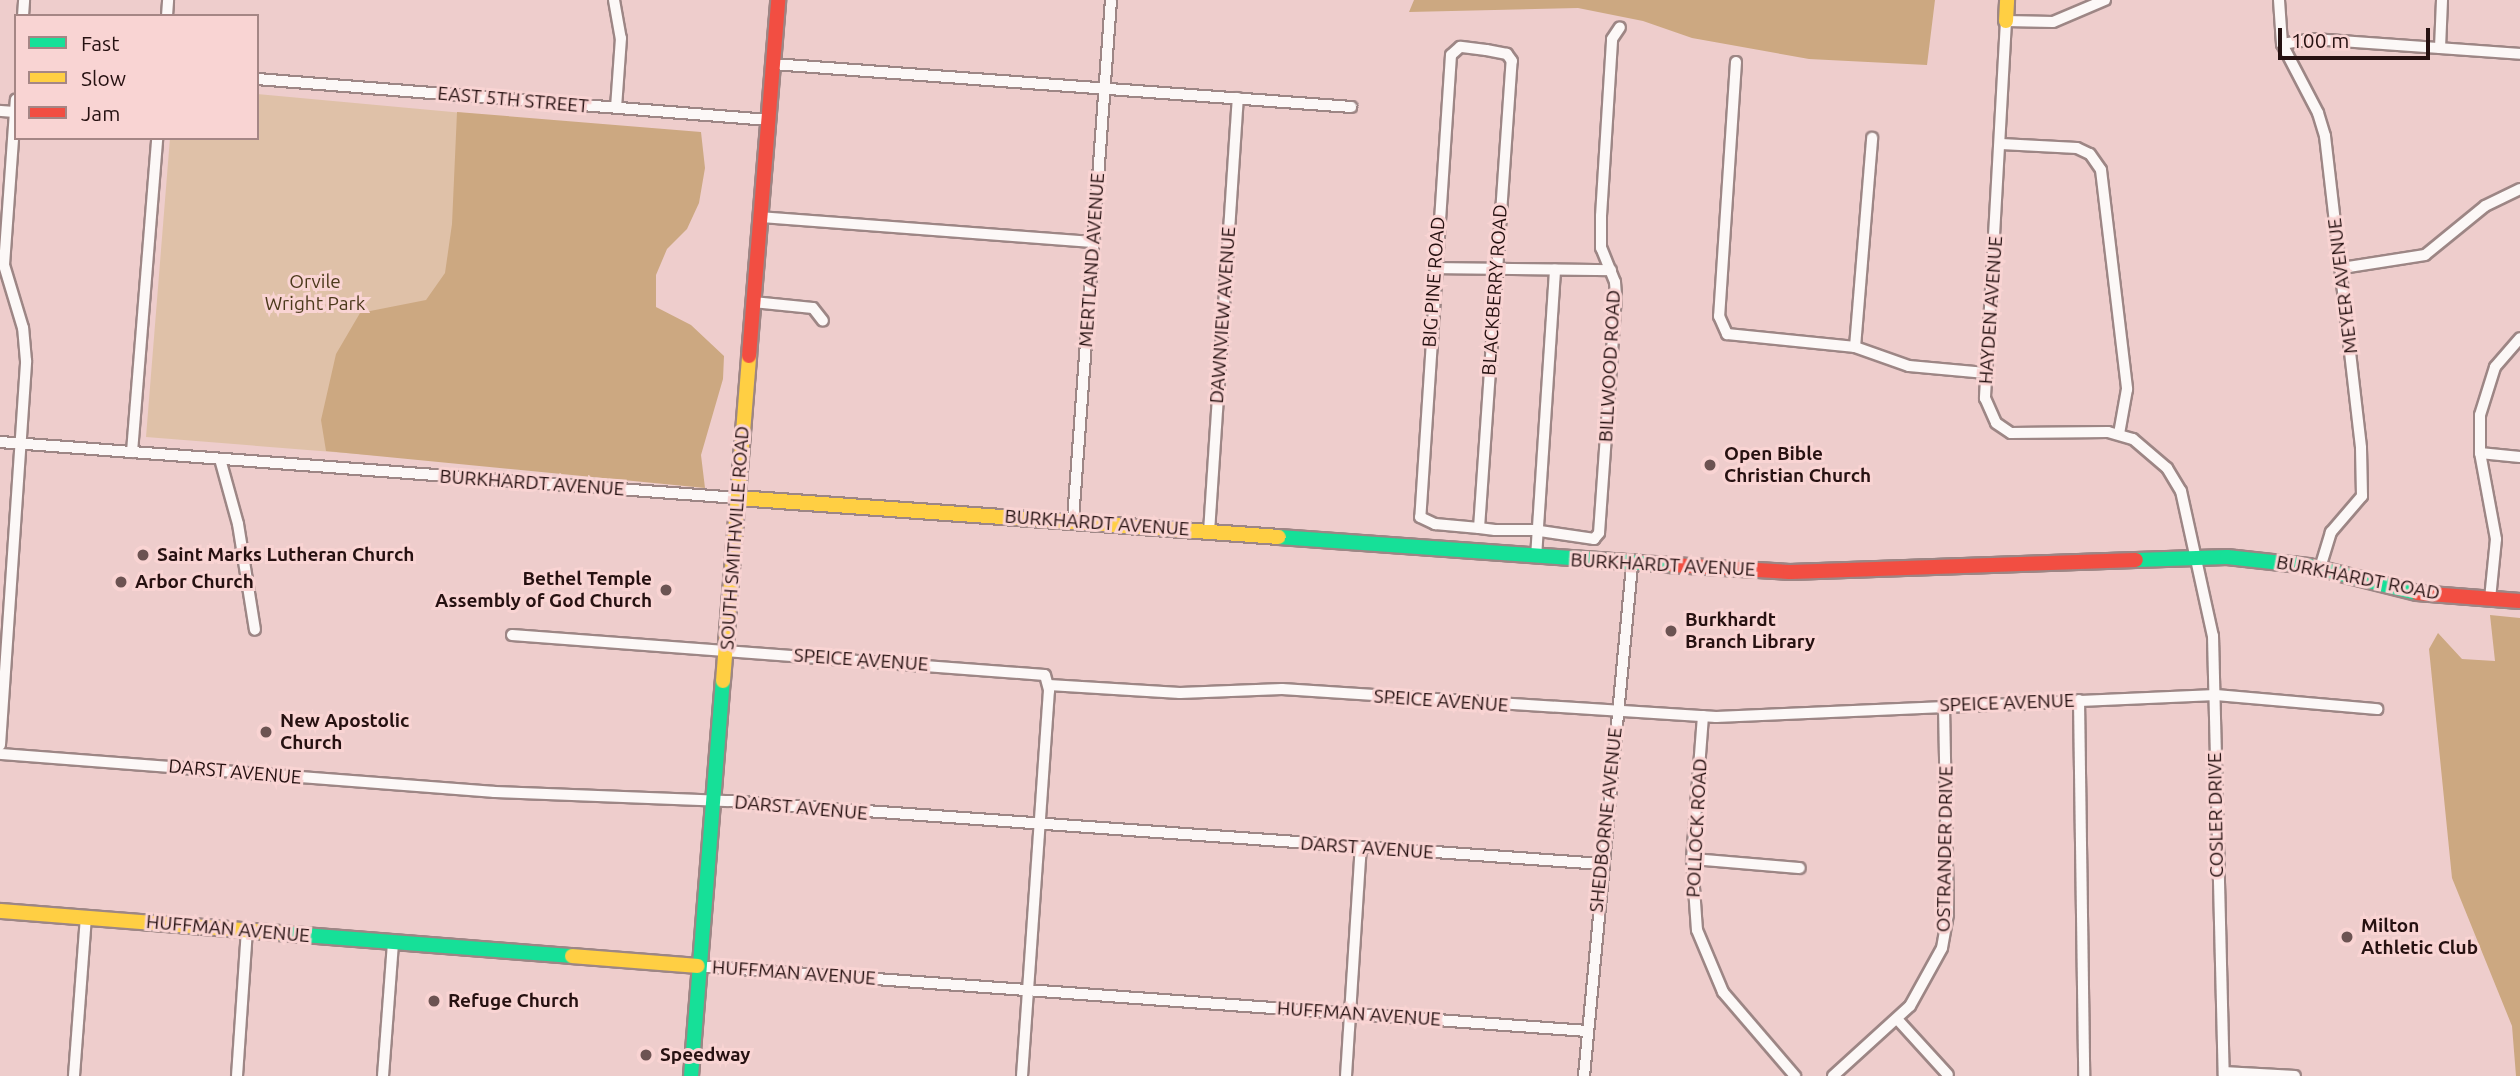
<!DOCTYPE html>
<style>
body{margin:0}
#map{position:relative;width:2520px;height:1076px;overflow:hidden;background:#eecdcc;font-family:Ubuntu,sans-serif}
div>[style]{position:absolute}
.green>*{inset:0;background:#dfc1a8}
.forest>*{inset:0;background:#cca881}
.roads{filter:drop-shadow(2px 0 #9d8685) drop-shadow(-2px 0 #9d8685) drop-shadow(0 2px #9d8685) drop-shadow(0 -2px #9d8685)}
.street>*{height:10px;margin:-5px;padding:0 5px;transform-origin:5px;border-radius:5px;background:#fcf8f7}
.fast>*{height:14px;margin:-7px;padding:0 7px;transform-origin:7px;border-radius:7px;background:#16e098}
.slow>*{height:14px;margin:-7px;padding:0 7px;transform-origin:7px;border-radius:7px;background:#ffcf43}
.jam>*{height:14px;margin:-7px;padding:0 7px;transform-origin:7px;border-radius:7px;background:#f24e42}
.dots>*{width:19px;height:19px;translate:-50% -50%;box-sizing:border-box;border:4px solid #f9d4d3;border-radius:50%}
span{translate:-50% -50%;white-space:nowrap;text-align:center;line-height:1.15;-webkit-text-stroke:6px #f9d4d3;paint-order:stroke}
.street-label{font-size:19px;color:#261111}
.park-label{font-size:19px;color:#4b391b}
.poi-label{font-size:19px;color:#261111;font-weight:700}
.left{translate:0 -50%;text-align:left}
.right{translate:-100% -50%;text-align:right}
.legend{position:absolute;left:14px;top:14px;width:245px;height:126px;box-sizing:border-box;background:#f9d4d3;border:2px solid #a58685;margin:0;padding:9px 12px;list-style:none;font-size:21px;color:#261111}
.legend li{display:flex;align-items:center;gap:14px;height:35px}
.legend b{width:35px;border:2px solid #a58685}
.scale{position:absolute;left:2278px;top:28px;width:152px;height:32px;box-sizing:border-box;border:4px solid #261111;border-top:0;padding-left:9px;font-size:21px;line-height:24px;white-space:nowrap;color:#261111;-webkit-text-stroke:5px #f9d4d3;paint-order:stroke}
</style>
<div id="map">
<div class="green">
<div style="clip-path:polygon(257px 94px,485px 115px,459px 462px,146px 437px,170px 138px,257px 138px)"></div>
</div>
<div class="forest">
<div style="clip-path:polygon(1414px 0,1935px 0,1927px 65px,1809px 59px,1692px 38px,1643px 21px,1578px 8px,1409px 12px)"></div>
<div style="clip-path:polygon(457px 112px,701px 132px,705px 168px,699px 203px,687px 229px,667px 249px,656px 275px,656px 307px,691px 325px,724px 356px,723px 379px,701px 455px,705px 488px,326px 451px,321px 420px,336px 354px,360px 313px,426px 300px,445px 273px,452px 224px)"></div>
<div style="clip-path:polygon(2490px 615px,2520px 618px,2520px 1076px,2516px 1076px,2512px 1026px,2452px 878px,2429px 649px,2438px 633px,2462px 659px,2495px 661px)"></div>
</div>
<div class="roads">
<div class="street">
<div style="left:614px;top:0;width:39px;rotate:80deg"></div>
<div style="left:621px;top:38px;width:70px;rotate:94.1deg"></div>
<div style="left:2105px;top:0;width:56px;rotate:157.1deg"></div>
<div style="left:2053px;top:22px;width:47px;rotate:-178.8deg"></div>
<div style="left:2006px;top:21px;width:378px;rotate:93.2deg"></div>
<div style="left:1985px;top:398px;width:27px;rotate:66deg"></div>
<div style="left:1996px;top:423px;width:18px;rotate:34deg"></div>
<div style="left:2011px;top:433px;width:97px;rotate:-0.6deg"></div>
<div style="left:2108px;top:432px;width:26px;rotate:16deg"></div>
<div style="left:2133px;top:439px;width:45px;rotate:40.5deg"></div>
<div style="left:2167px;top:468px;width:27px;rotate:59deg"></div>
<div style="left:2181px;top:491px;width:148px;rotate:77.6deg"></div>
<div style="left:2213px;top:636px;width:440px;rotate:88.6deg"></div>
<div style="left:2279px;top:0;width:44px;rotate:86.1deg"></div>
<div style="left:2282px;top:44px;width:78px;rotate:62.4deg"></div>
<div style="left:2318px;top:113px;width:24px;rotate:73deg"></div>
<div style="left:2325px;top:136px;width:314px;rotate:83.4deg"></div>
<div style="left:2361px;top:448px;width:48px;rotate:88.8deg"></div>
<div style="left:2362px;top:496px;width:48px;rotate:130.7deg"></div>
<div style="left:2331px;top:532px;width:38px;rotate:107deg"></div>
<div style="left:23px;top:16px;width:16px;rotate:-86deg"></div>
<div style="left:167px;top:16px;width:16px;rotate:-86deg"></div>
<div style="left:2282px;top:44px;width:31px;rotate:-9deg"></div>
<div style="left:2313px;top:39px;width:208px;rotate:4.1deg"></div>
<div style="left:2440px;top:48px;width:48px;rotate:-87.6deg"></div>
<div style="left:1736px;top:62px;width:255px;rotate:93.8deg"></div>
<div style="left:1719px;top:316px;width:20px;rotate:66deg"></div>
<div style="left:1727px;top:334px;width:129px;rotate:5.8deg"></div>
<div style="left:1855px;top:347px;width:57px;rotate:19.4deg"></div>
<div style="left:1909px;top:366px;width:77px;rotate:5.2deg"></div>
<div style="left:773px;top:64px;width:580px;rotate:4.25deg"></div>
<div style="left:257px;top:79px;width:514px;rotate:4.58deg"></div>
<div style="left:0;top:111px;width:16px;rotate:4deg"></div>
<div style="left:2001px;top:144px;width:76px;rotate:3deg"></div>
<div style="left:2077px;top:148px;width:14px;rotate:25deg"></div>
<div style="left:2090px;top:154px;width:19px;rotate:55deg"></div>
<div style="left:2101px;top:170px;width:221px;rotate:83.2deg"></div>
<div style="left:2127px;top:389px;width:46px;rotate:100.1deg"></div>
<div style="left:760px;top:217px;width:335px;rotate:4.3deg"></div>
<div style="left:1435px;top:268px;width:176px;rotate:0.7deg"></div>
<div style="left:2342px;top:268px;width:84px;rotate:-8.9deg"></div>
<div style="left:2425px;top:255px;width:77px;rotate:-39.2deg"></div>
<div style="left:2485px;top:206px;width:39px;rotate:-26deg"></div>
<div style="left:753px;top:302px;width:60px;rotate:5.7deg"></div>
<div style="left:813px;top:308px;width:16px;rotate:52deg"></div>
<div style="left:1855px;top:347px;width:210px;rotate:-85.3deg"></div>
<div style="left:0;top:442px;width:740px;rotate:4.34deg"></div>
<div style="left:132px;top:452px;width:315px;rotate:-85.4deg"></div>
<div style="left:2480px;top:453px;width:40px;rotate:5.7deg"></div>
<div style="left:220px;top:459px;width:67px;rotate:74.5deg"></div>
<div style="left:238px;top:524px;width:107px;rotate:80.9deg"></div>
<div style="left:1073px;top:520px;width:521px;rotate:-85.82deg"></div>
<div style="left:1479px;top:528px;width:468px;rotate:-86deg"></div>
<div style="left:1512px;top:61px;width:9px;rotate:-126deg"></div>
<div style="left:1507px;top:54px;width:21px;rotate:-169deg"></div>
<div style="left:1486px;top:50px;width:26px;rotate:-173deg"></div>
<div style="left:1460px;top:47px;width:12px;rotate:138deg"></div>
<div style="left:1451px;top:55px;width:463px;rotate:93.8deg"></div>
<div style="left:1420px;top:517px;width:17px;rotate:25deg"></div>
<div style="left:1435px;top:524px;width:44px;rotate:5.2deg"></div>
<div style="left:1479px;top:528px;width:16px;rotate:7deg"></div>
<div style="left:1495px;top:530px;width:38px"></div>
<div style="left:1533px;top:530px;width:62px;rotate:8.4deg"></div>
<div style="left:1594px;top:539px;width:8px;rotate:-50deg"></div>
<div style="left:1599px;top:533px;width:238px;rotate:-85.9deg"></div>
<div style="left:1616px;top:296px;width:14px;rotate:-94deg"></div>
<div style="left:1615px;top:282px;width:37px;rotate:-112deg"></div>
<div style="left:1601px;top:248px;width:32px;rotate:-90deg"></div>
<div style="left:1601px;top:216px;width:177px;rotate:-86.4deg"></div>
<div style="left:1612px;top:39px;width:14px;rotate:-56deg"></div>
<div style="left:1209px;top:532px;width:435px;rotate:-86.2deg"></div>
<div style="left:1536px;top:557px;width:288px;rotate:-86.2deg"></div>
<div style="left:2490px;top:599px;width:60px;rotate:-84.3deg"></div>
<div style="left:2496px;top:539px;width:87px;rotate:-100.5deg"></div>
<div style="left:2480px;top:453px;width:38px;rotate:-90deg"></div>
<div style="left:2480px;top:415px;width:50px;rotate:-72.6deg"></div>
<div style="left:2495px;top:367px;width:38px;rotate:-49deg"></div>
<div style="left:512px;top:635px;width:534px;rotate:4.29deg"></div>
<div style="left:1045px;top:675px;width:16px;rotate:75deg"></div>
<div style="left:1049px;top:690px;width:387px;rotate:94deg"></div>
<div style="left:1049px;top:685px;width:131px;rotate:3.5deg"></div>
<div style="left:1180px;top:693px;width:102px;rotate:-2.2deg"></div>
<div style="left:1282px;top:689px;width:435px;rotate:3.7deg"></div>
<div style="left:1716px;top:717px;width:500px;rotate:-2.52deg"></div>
<div style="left:2216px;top:695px;width:162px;rotate:5deg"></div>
<div style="left:2079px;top:700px;width:376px;rotate:89.2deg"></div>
<div style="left:1703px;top:716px;width:143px;rotate:94.4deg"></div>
<div style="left:1692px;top:859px;width:71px;rotate:86deg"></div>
<div style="left:1697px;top:930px;width:67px;rotate:67.2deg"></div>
<div style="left:1723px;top:992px;width:111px;rotate:49.4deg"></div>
<div style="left:0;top:745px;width:385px;rotate:-86.1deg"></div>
<div style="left:26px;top:361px;width:33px;rotate:-95deg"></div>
<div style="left:23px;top:328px;width:66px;rotate:-106.8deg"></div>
<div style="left:4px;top:265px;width:166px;rotate:-85.9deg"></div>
<div style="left:0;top:754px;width:495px;rotate:4.4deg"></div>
<div style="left:494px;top:792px;width:233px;rotate:2.2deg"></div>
<div style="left:727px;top:801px;width:877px;rotate:4.12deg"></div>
<div style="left:1692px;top:859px;width:108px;rotate:4.8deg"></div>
<div style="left:698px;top:966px;width:892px;rotate:4.18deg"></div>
<div style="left:1898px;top:1020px;width:74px;rotate:47.7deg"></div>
<div style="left:2224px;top:1072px;width:71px;rotate:3.2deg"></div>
<div style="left:74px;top:1076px;width:158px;rotate:-85.7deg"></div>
<div style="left:237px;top:1076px;width:145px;rotate:-86.1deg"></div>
<div style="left:383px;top:1076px;width:134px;rotate:-85.7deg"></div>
<div style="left:1346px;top:1076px;width:229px;rotate:-86.3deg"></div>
<div style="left:1584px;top:1076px;width:513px;rotate:-84.63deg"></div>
<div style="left:1833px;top:1076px;width:104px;rotate:-42.3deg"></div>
<div style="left:1910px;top:1006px;width:66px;rotate:-61.1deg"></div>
<div style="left:1942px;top:948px;width:35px;rotate:-80deg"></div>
<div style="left:1948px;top:914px;width:208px;rotate:-91.1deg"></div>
</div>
<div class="fast">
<div style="left:1279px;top:537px;width:394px;rotate:4.1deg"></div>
<div style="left:2136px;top:560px;width:91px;rotate:-1.9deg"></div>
<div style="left:2227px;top:557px;width:82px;rotate:6.3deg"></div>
<div style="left:2309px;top:566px;width:111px;rotate:14deg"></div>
<div style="left:279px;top:933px;width:294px;rotate:4.5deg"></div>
<div style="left:691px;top:1076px;width:396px;rotate:-85.4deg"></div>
</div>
<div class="slow">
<div style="left:2006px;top:21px;width:21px;rotate:-87deg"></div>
<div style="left:738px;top:498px;width:542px;rotate:4.12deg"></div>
<div style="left:723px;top:681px;width:326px;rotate:-85.4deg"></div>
<div style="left:0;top:911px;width:280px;rotate:4.5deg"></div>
<div style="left:572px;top:956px;width:126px;rotate:4.5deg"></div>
</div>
<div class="jam">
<div style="left:749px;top:356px;width:357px;rotate:-85.3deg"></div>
<div style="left:1672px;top:565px;width:118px;rotate:3.4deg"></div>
<div style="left:1790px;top:572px;width:346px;rotate:-2deg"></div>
<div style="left:2417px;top:593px;width:103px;rotate:4.4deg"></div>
</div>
</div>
<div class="dots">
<div style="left:1710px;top:465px;background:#6c5352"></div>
<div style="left:143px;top:555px;background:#6c5352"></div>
<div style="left:121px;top:582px;background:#6c5352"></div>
<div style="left:666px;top:590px;background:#6c5352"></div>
<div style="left:1671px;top:631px;background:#6c5352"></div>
<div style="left:266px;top:732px;background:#6c5352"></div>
<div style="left:2347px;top:937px;background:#6c5352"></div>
<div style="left:434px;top:1001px;background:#6c5352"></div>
<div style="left:646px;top:1055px;background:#6c5352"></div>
</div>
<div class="street-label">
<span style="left:513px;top:100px;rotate:5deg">EAST 5TH STREET</span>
<span style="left:1092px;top:260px;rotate:-86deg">MERTLAND AVENUE</span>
<span style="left:1434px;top:282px;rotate:-86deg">BIG PINE ROAD</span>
<span style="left:2343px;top:286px;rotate:-97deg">MEYER AVENUE</span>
<span style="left:1495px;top:290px;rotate:-86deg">BLACKBERRY ROAD</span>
<span style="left:1991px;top:310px;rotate:-86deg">HAYDEN AVENUE</span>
<span style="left:1223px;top:315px;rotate:-86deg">DAWNVIEW AVENUE</span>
<span style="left:1610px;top:366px;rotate:-87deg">BILLWOOD ROAD</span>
<span style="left:532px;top:483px;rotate:4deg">BURKHARDT AVENUE</span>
<span style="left:1097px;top:523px;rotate:4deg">BURKHARDT AVENUE</span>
<span style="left:735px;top:538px;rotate:-86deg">SOUTH SMITHVILLE ROAD</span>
<span style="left:1663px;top:565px;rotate:3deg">BURKHARDT AVENUE</span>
<span style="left:2358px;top:578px;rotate:11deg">BURKHARDT ROAD</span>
<span style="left:861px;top:660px;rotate:4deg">SPEICE AVENUE</span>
<span style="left:1441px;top:701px;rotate:4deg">SPEICE AVENUE</span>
<span style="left:2007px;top:703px;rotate:-2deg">SPEICE AVENUE</span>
<span style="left:235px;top:772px;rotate:5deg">DARST AVENUE</span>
<span style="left:801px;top:808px;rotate:5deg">DARST AVENUE</span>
<span style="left:2216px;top:815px;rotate:-91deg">COSLER DRIVE</span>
<span style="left:1606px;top:820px;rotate:-84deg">SHEDBORNE AVENUE</span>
<span style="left:1697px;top:828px;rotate:-87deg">POLLOCK ROAD</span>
<span style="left:1367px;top:848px;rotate:4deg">DARST AVENUE</span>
<span style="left:1945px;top:849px;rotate:-89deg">OSTRANDER DRIVE</span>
<span style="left:228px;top:929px;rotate:5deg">HUFFMAN AVENUE</span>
<span style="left:794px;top:973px;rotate:4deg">HUFFMAN AVENUE</span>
<span style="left:1359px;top:1014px;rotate:4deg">HUFFMAN AVENUE</span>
</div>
<div class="park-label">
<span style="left:315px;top:293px">Orvile<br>Wright Park</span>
</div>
<div class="poi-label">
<span class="left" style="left:1724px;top:465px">Open Bible<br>Christian Church</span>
<span class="left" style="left:157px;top:555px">Saint Marks Lutheran Church</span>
<span class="right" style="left:652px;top:590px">Bethel Temple<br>Assembly of God Church</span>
<span class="left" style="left:135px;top:582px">Arbor Church</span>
<span class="left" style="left:1685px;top:631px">Burkhardt<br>Branch Library</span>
<span class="left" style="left:280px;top:732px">New Apostolic<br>Church</span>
<span class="left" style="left:2361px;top:937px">Milton<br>Athletic Club</span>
<span class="left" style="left:448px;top:1001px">Refuge Church</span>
<span class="left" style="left:660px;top:1055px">Speedway</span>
</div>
<ul class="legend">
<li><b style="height:9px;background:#16e098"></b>Fast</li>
<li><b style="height:9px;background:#ffcf43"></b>Slow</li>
<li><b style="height:9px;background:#f24e42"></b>Jam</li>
</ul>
<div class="scale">100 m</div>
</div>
